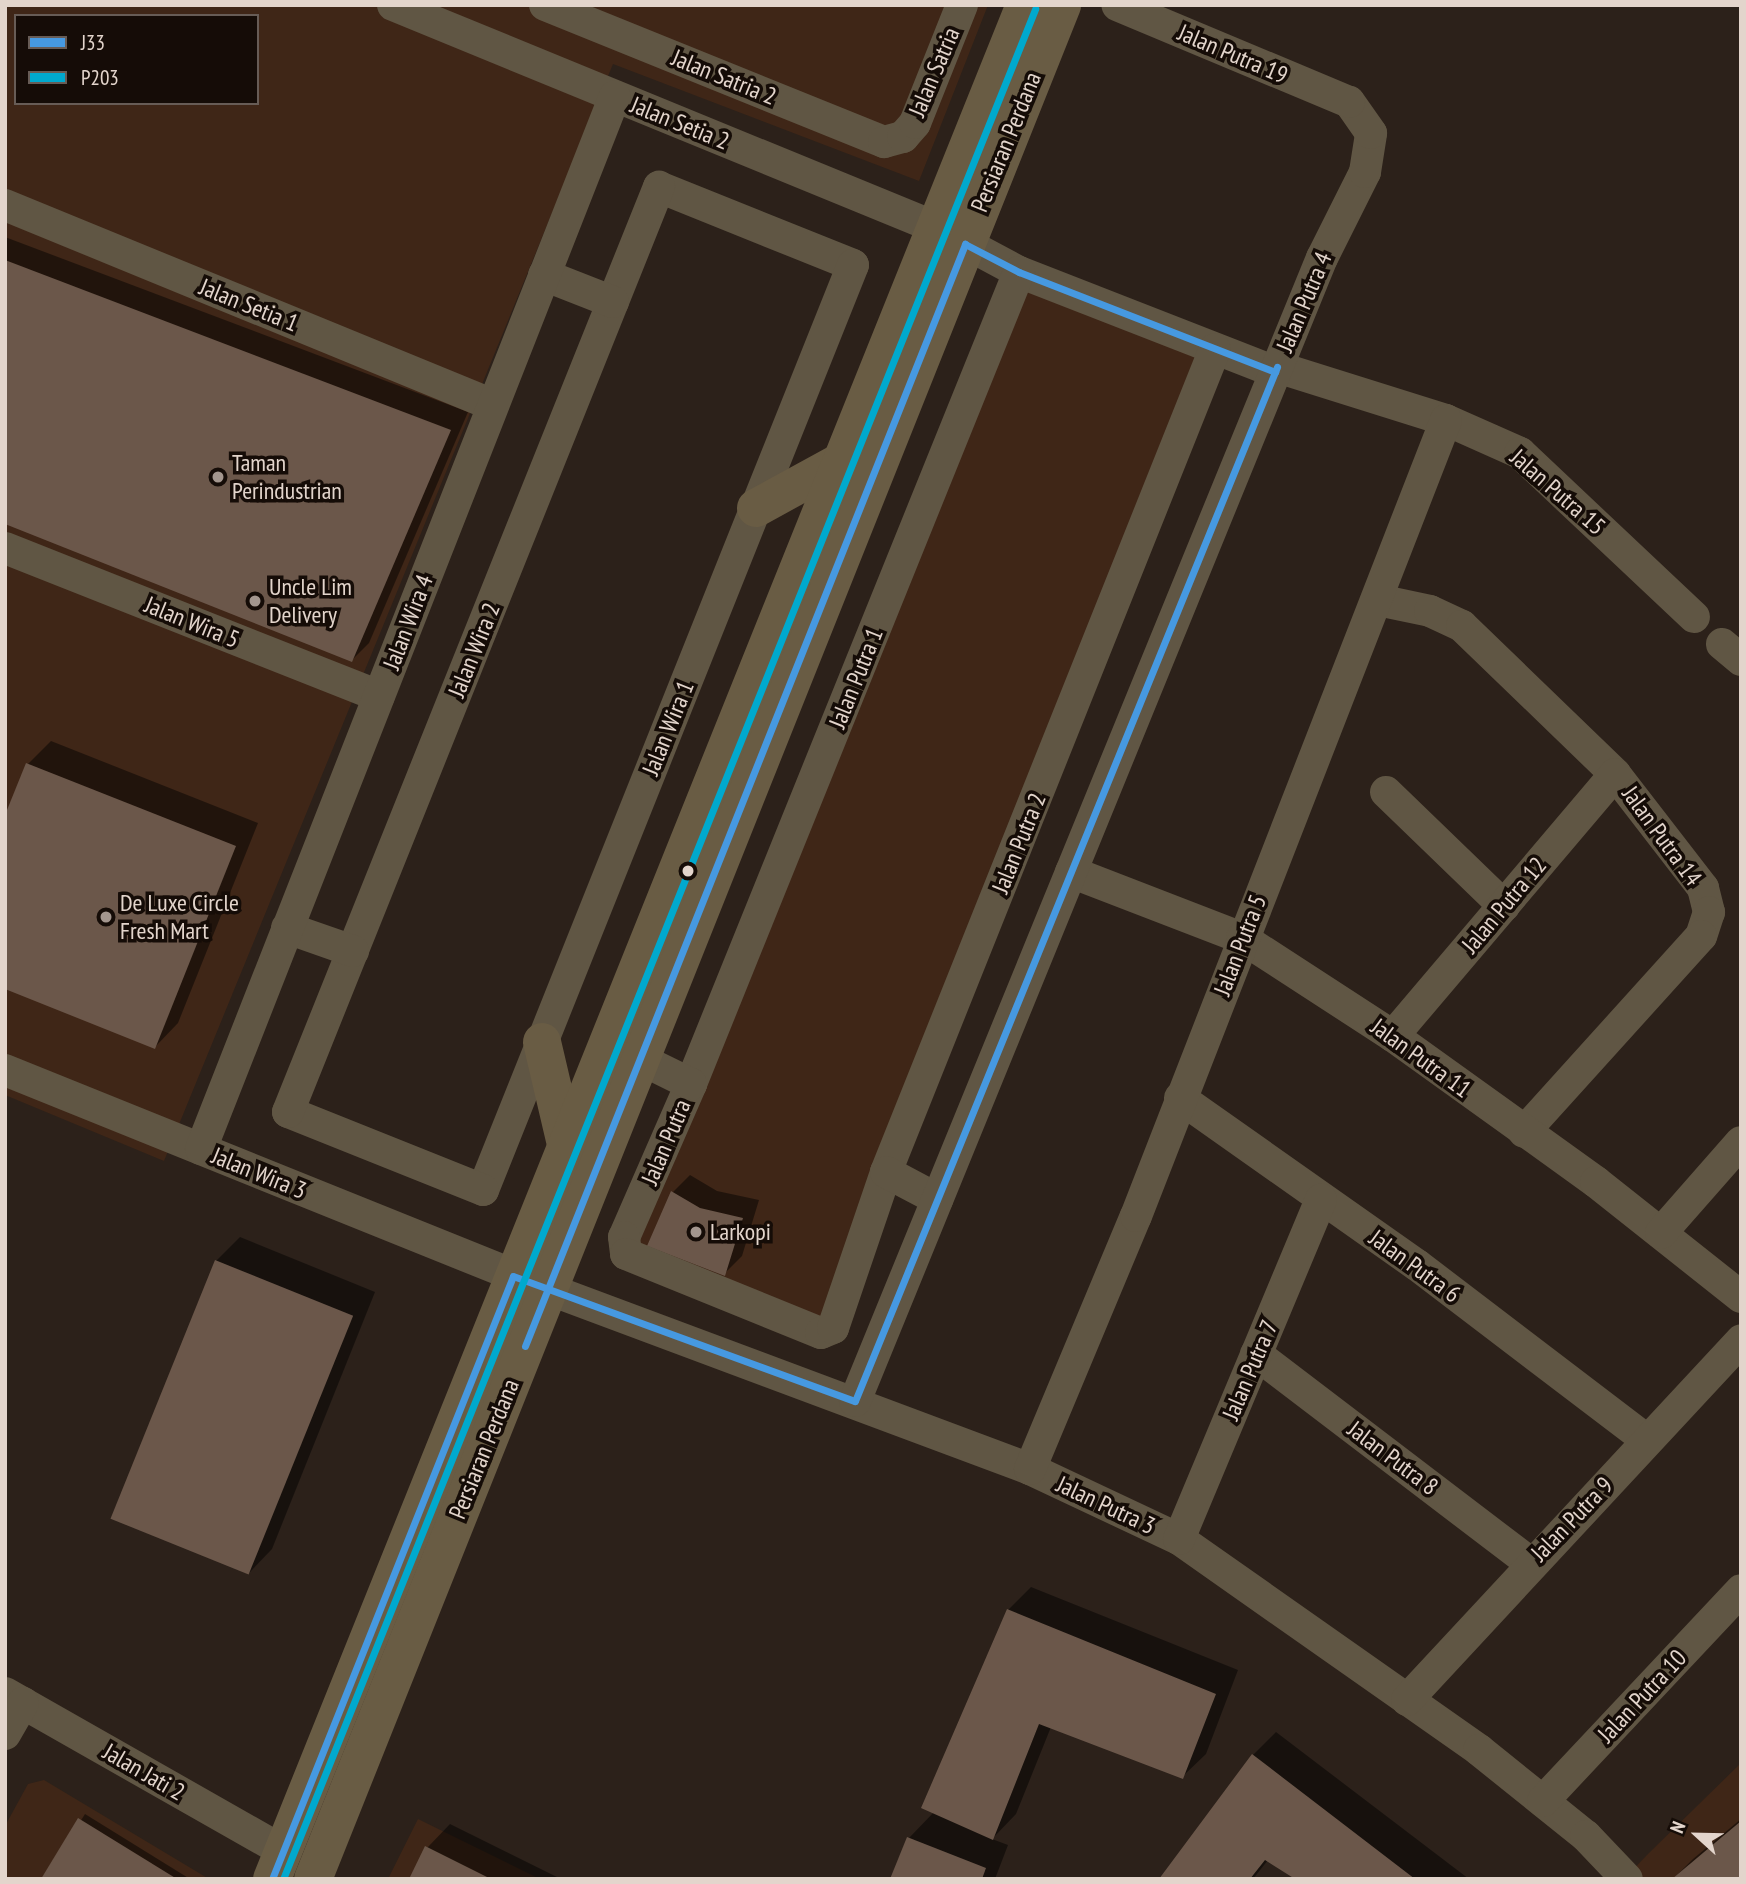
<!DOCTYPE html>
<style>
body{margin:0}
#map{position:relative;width:1746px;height:1884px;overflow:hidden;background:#2c211a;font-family:"PT Sans Narrow",sans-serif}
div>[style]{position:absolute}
.built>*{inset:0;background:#3f2617;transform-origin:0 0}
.shadow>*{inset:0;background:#0007}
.building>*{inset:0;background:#6b574a;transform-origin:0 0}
.minor>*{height:32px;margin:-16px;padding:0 16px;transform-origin:16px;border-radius:16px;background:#605644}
.major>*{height:38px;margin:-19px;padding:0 19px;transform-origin:19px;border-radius:19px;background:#695c44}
.bus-1>*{height:7px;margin:-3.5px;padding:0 3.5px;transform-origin:3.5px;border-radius:3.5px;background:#4699e1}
.bus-2>*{height:7px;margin:-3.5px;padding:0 3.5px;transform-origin:3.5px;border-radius:3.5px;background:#00a9ce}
.dots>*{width:19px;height:19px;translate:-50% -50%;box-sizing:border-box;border:4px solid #150c07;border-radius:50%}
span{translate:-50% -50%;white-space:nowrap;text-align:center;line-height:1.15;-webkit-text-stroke:7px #150c07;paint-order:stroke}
.street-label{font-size:24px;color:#e3d5cc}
.poi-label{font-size:24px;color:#e3d5cc}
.left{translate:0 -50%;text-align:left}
.frame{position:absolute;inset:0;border:7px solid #e3d5cc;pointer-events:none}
.legend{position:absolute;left:14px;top:14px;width:245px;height:91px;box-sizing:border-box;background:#150c07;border:2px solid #675c56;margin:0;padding:9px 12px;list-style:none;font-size:21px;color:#e3d5cc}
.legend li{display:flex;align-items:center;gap:14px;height:35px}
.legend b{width:35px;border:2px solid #675c56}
.north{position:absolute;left:1662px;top:1800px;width:70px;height:70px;-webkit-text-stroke:5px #150c07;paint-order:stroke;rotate:292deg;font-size:19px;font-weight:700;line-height:28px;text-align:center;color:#e3d5cc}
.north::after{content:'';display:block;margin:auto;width:24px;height:32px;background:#e3d5cc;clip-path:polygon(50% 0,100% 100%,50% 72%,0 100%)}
</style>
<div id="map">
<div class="built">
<div style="clip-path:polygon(evenodd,5px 5px,988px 5px,919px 181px,613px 64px,164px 1161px,5px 1095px,5px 5px,16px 16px,257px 16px,257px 103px,16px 103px,16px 16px)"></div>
<div style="left:1012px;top:260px;width:230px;height:1074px;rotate:22deg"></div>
<div style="clip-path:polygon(1741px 1763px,1741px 1879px,1624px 1879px,1648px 1854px)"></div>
<div style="clip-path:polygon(44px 1780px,209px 1879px,5px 1879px,5px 1826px,28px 1784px)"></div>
<div style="clip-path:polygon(418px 1819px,540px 1879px,388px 1879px)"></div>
</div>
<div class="shadow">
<div style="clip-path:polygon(5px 237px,468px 412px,369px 643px,352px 660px,5px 522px)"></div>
<div style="clip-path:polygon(51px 741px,258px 823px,178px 1023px,155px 1047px,28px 764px)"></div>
<div style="clip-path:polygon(690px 1175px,717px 1191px,759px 1200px,742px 1256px,724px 1274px,650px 1245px,673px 1192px)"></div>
<div style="clip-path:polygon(240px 1237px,375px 1292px,272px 1549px,249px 1573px,216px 1261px)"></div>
<div style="clip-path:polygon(1031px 1587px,1238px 1670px,1206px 1754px,1182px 1777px,1051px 1727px,1016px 1814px,992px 1839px,1008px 1845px,995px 1879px,892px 1879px,909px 1838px,934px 1812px,1008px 1610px)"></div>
<div style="clip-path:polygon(1276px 1732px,1469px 1879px,1299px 1879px,1268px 1860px,1253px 1879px,1161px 1879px,1253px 1755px)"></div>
<div style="clip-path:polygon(85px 1814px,190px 1879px,44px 1879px)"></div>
<div style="clip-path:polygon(1741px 1819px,1741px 1879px,1673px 1879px,1693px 1859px)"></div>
<div style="clip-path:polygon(450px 1824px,561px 1879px,411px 1879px,427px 1848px)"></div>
</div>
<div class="building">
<div style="clip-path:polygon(5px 260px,451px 430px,352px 662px,5px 524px)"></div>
<div style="clip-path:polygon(26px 763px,236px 846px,155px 1049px,5px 989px,5px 815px)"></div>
<div style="clip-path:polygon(671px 1191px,700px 1208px,743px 1218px,725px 1276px,647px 1246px)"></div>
<div style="left:215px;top:1260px;width:149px;height:279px;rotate:22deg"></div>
<div style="clip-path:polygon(1007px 1609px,1216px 1694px,1183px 1779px,1039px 1724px,993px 1840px,921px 1808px)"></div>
<div style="clip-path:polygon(1252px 1754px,1415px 1879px,1295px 1879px,1265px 1860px,1250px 1879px,1159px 1879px)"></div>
<div style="clip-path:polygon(78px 1818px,177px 1879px,41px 1879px)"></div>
<div style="clip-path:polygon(1741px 1821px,1741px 1879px,1672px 1879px)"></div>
<div style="clip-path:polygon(907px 1837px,986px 1868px,982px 1879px,890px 1879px)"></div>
<div style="clip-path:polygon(425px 1846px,491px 1879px,409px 1879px)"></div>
</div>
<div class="minor">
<div style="left:393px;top:5px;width:586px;rotate:22.27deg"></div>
<div style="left:935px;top:227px;width:95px;rotate:28.2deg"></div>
<div style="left:1019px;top:272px;width:275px;rotate:21.3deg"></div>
<div style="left:545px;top:5px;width:366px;rotate:22deg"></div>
<div style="left:884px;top:142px;width:20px;rotate:-15deg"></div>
<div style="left:903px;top:137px;width:18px;rotate:-49deg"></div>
<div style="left:915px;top:123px;width:127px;rotate:-68.3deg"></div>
<div style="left:659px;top:187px;width:209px;rotate:21.9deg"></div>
<div style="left:853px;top:265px;width:996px;rotate:111.8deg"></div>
<div style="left:483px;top:1190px;width:210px;rotate:-158.2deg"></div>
<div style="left:288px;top:1112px;width:997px;rotate:-68.15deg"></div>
<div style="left:5px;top:205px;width:527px;rotate:22.29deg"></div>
<div style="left:1019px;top:272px;width:876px;rotate:112deg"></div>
<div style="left:691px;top:1084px;width:167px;rotate:113.6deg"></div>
<div style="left:624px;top:1237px;width:17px;rotate:83deg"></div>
<div style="left:626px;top:1254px;width:210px;rotate:22.1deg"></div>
<div style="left:821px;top:1333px;width:13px;rotate:-23deg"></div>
<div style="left:833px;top:1328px;width:165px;rotate:-71.2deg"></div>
<div style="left:886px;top:1172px;width:886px;rotate:-68.21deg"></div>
<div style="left:544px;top:275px;width:74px;rotate:21.4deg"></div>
<div style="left:1277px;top:367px;width:177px;rotate:17.4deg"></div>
<div style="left:1446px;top:420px;width:81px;rotate:24deg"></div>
<div style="left:1520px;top:453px;width:239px;rotate:43.3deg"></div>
<div style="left:5px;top:548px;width:402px;rotate:21.6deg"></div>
<div style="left:1378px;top:600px;width:53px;rotate:11.9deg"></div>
<div style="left:1430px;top:611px;width:35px;rotate:25deg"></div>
<div style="left:1462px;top:626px;width:213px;rotate:44deg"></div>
<div style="left:1615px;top:774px;width:144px;rotate:52.3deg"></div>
<div style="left:1703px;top:888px;width:25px;rotate:76deg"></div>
<div style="left:1709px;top:912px;width:25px;rotate:108deg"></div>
<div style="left:1701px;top:936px;width:264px;rotate:132.1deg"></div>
<div style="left:1722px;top:644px;width:25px;rotate:40deg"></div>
<div style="left:1386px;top:792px;width:164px;rotate:44deg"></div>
<div style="left:1071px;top:872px;width:183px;rotate:21.1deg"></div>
<div style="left:1242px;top:938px;width:180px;rotate:33deg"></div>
<div style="left:1393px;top:1036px;width:250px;rotate:35.7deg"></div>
<div style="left:1596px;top:1182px;width:185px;rotate:38.4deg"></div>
<div style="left:287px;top:928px;width:70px;rotate:19.2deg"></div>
<div style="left:1393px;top:1036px;width:343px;rotate:-49.7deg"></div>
<div style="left:640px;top:1059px;width:57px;rotate:26.1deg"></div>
<div style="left:5px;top:1070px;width:585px;rotate:21.96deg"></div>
<div style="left:548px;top:1289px;width:515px;rotate:20.48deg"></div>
<div style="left:1030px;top:1469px;width:165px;rotate:25.2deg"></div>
<div style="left:1179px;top:1539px;width:367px;rotate:35.1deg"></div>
<div style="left:1479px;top:1750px;width:137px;rotate:38.8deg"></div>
<div style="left:1586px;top:1836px;width:59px;rotate:46.4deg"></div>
<div style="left:1180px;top:1098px;width:290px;rotate:35.2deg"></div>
<div style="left:1417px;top:1265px;width:289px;rotate:37.3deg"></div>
<div style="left:201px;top:1149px;width:1131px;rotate:-68.54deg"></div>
<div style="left:886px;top:1172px;width:58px;rotate:27.9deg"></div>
<div style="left:1661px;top:1233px;width:121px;rotate:-48.7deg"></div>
<div style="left:1256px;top:1354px;width:345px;rotate:37.3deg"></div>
<div style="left:855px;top:1401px;width:1235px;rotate:-67.78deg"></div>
<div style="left:1322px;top:258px;width:96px;rotate:-63.4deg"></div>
<div style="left:1365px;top:172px;width:39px;rotate:-81deg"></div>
<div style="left:1371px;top:133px;width:38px;rotate:-125deg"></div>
<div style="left:1349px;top:102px;width:251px;rotate:-157.3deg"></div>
<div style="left:1030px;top:1469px;width:274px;rotate:-67.3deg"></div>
<div style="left:1136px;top:1216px;width:854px;rotate:-68.72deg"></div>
<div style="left:1179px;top:1539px;width:368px;rotate:-67.3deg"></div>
<div style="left:5px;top:1693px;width:320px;rotate:29.6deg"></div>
<div style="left:1407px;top:1700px;width:491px;rotate:-47.1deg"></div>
<div style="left:5px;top:1734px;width:36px;rotate:-60deg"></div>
<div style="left:1543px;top:1801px;width:289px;rotate:-46.8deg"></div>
</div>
<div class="major">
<div style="left:756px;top:508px;width:96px;rotate:-28.7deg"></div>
<div style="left:542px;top:1042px;width:105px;rotate:76.8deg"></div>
<div style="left:272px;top:1879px;width:2020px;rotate:-68.11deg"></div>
<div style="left:313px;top:1879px;width:2018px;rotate:-68.21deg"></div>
</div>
<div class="bus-1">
<div style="left:965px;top:244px;width:61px;rotate:27.4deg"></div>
<div style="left:1019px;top:272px;width:275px;rotate:21.3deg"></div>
<div style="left:525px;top:1346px;width:1187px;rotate:-68.23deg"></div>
<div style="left:272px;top:1879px;width:649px;rotate:-68.21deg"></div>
<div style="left:513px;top:1276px;width:364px;rotate:20.1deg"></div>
<div style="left:855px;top:1401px;width:1117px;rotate:-67.8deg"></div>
</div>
<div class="bus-2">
<div style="left:283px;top:1879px;width:2016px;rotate:-68.09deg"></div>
</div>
<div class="dots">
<div style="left:218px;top:477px;background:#a3968e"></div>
<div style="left:255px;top:601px;background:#a3968e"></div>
<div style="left:688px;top:871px;background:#e3d5cc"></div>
<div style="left:106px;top:917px;background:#a3968e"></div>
<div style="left:696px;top:1232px;background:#a3968e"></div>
</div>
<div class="street-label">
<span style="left:1233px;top:54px;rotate:23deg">Jalan Putra 19</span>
<span style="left:934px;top:72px;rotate:-67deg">Jalan Satria</span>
<span style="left:724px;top:77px;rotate:22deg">Jalan Satria 2</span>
<span style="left:680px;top:123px;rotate:22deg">Jalan Setia 2</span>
<span style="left:1006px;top:142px;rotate:-68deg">Persiaran Perdana</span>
<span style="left:1304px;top:302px;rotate:-67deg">Jalan Putra 4</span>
<span style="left:249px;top:305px;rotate:22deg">Jalan Setia 1</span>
<span style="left:1558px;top:492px;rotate:41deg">Jalan Putra 15</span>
<span style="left:192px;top:622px;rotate:22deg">Jalan Wira 5</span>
<span style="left:408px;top:622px;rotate:-69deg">Jalan Wira 4</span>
<span style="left:474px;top:650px;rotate:-68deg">Jalan Wira 2</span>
<span style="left:856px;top:678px;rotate:-68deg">Jalan Putra 1</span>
<span style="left:668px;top:728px;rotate:-68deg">Jalan Wira 1</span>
<span style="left:1662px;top:836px;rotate:54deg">Jalan Putra 14</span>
<span style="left:1019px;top:843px;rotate:-68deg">Jalan Putra 2</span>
<span style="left:1504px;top:905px;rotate:-50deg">Jalan Putra 12</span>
<span style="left:1240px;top:945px;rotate:-69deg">Jalan Putra 5</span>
<span style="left:1421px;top:1058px;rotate:36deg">Jalan Putra 11</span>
<span style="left:666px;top:1142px;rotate:-67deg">Jalan Putra</span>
<span style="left:259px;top:1173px;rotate:22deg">Jalan Wira 3</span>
<span style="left:1415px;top:1266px;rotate:36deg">Jalan Putra 6</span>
<span style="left:1250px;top:1370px;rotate:-67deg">Jalan Putra 7</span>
<span style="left:484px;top:1449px;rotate:-68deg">Persiaran Perdana</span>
<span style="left:1393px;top:1458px;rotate:37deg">Jalan Putra 8</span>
<span style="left:1106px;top:1505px;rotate:25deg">Jalan Putra 3</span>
<span style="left:1572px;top:1519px;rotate:-46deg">Jalan Putra 9</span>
<span style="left:1642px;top:1696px;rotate:-47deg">Jalan Putra 10</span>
<span style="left:144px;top:1772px;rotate:30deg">Jalan Jati 2</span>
</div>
<div class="poi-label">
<span class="left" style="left:232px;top:477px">Taman<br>Perindustrian</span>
<span class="left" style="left:269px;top:601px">Uncle Lim<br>Delivery</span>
<span class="left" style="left:120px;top:917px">De Luxe Circle<br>Fresh Mart</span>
<span class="left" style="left:710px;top:1232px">Larkopi</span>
</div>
<div class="frame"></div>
<ul class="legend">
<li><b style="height:9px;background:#4699e1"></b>J33</li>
<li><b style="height:9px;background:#00a9ce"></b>P203</li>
</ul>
<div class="north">N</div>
</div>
